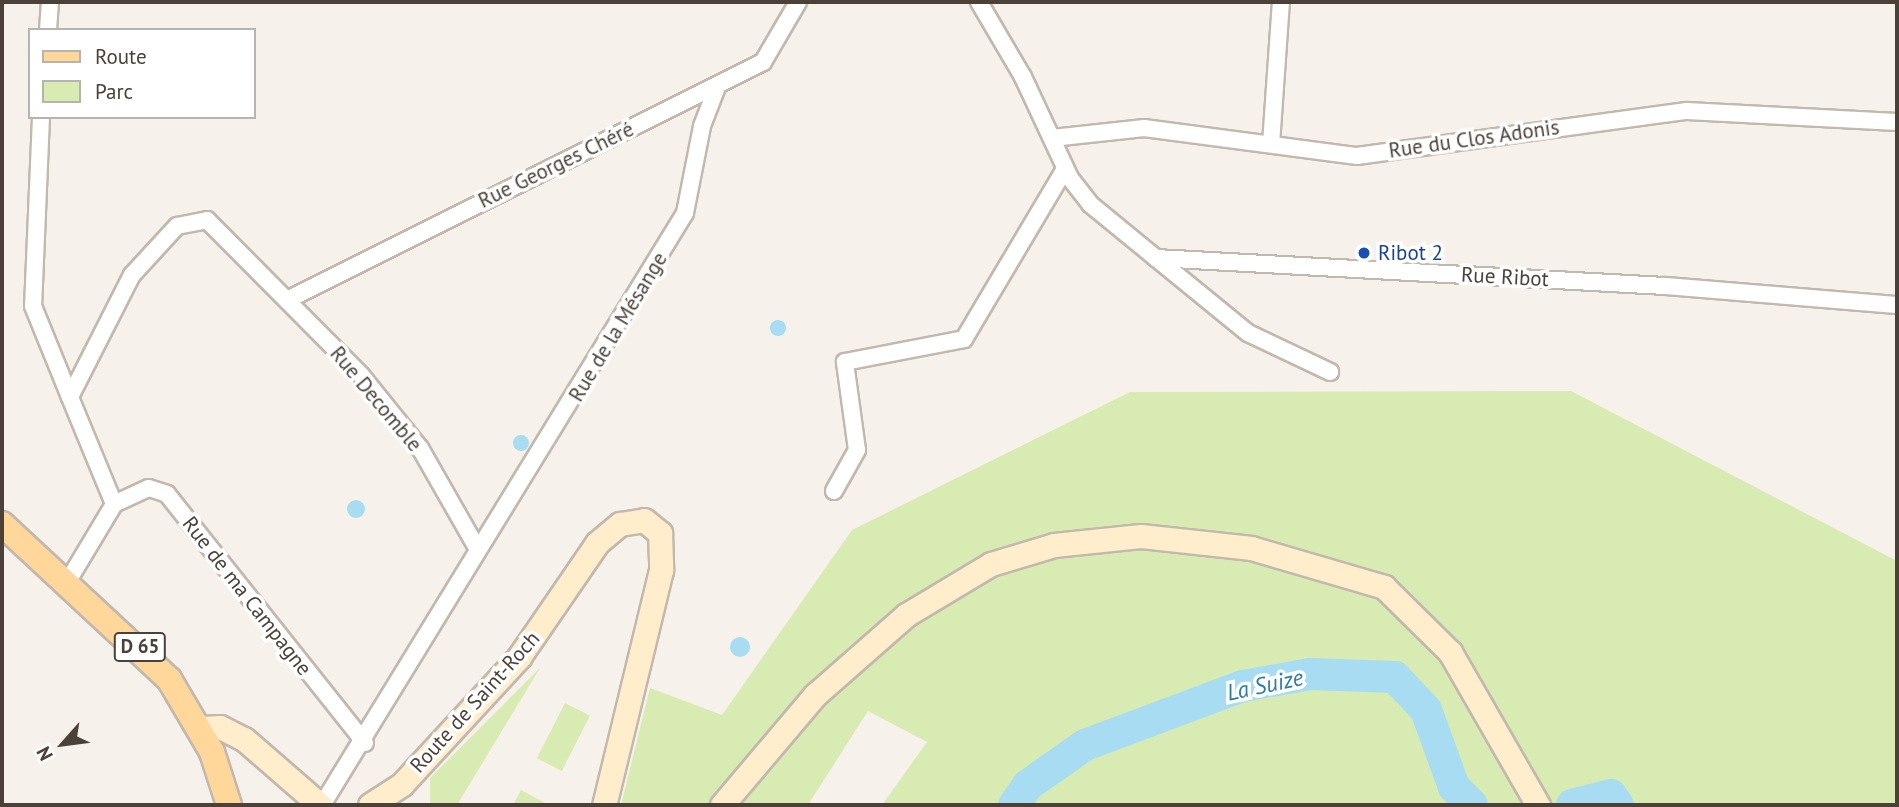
<!DOCTYPE html>
<meta charset="utf-8">
<style>
body{margin:0}
#map{position:relative;width:1899px;height:807px;overflow:hidden;background:#f6f1eb;font-family:"PT Sans",sans-serif}
div>[style]{position:absolute}
.green>*{inset:0;background:#d8ebb3;transform-origin:0 0}
.water>*{inset:0;background:#a7dcf3}
.round{border-radius:50%}
.river>*{height:32px;margin:-16px;padding:0 16px;transform-origin:16px;border-radius:16px;background:#a7dcf3}
.roads{filter:drop-shadow(2px 0 #c2b8ad) drop-shadow(-2px 0 #c2b8ad) drop-shadow(0 2px #c2b8ad) drop-shadow(0 -2px #c2b8ad)}
.minor>*{height:16px;margin:-8px;padding:0 8px;transform-origin:8px;border-radius:8px;background:#fff}
.secondary>*{height:23px;margin:-11.5px;padding:0 11.5px;transform-origin:11.5px;border-radius:11.5px;background:#ffedcc}
.primary>*{height:24px;margin:-12px;padding:0 12px;transform-origin:12px;border-radius:12px;background:#ffd79b}
.dots>*{width:19px;height:19px;translate:-50% -50%;box-sizing:border-box;border:4px solid #fff;border-radius:50%}
span{translate:-50% -50%;white-space:nowrap;text-align:center;line-height:1.15;-webkit-text-stroke:7px #fff;paint-order:stroke}
.shield-label span{padding:2px 5px;background:#fff;border:2px solid;border-radius:5px;-webkit-text-stroke-width:0}
.shield-label{font-size:19px;color:#4b4138;font-weight:700}
.street-label{font-size:21px;color:#4b4138}
.transit-label{font-size:21px;color:#164399}
.left{translate:0 -50%;text-align:left}
.water-label{font-size:23px;color:#297ca2;font-style:italic}
.frame{position:absolute;inset:0;border:4px solid #4b4138;pointer-events:none}
.legend{position:absolute;left:28px;top:28px;width:228px;height:91px;box-sizing:border-box;background:#fff;border:2px solid #b7b3af;margin:0;padding:9px 12px;list-style:none;font-size:21px;color:#4b4138}
.legend li{display:flex;align-items:center;gap:14px;height:35px}
.legend b{width:35px;border:2px solid #b7b3af}
.north{position:absolute;left:28px;top:709px;width:70px;height:70px;-webkit-text-stroke:5px #fff;paint-order:stroke;rotate:242deg;font-size:19px;font-weight:700;line-height:28px;text-align:center;color:#4b4138}
.north::after{content:'';display:block;margin:auto;width:24px;height:32px;background:#4b4138;clip-path:polygon(50% 0,100% 100%,50% 72%,0 100%)}
</style>
<div id="map">
<div class="green">
<div style="clip-path:polygon(1571px 391px,1897px 561px,1897px 805px,882px 805px,927px 742px,868px 711px,808px 805px,621px 805px,650px 688px,722px 715px,852px 530px,1130px 392px)"></div>
<div style="clip-path:polygon(540px 668px,457px 805px,430px 805px,430px 778px)"></div>
<div style="left:565px;top:703px;width:28px;height:62px;rotate:27deg"></div>
<div style="clip-path:polygon(521px 790px,545px 803px,544px 805px,513px 805px)"></div>
</div>
<div class="water">
<div class="round" style="left:770px;top:320px;width:16px;height:16px"></div>
<div class="round" style="left:513px;top:435px;width:16px;height:16px"></div>
<div class="round" style="left:347px;top:500px;width:18px;height:18px"></div>
<div class="round" style="left:730px;top:637px;width:20px;height:20px"></div>
</div>
<div class="river">
<div style="left:1014px;top:805px;width:24px;rotate:-55deg"></div>
<div style="left:1028px;top:785px;width:70px;rotate:-35.1deg"></div>
<div style="left:1085px;top:745px;width:169px;rotate:-20.5deg"></div>
<div style="left:1243px;top:686px;width:68px;rotate:-10.2deg"></div>
<div style="left:1310px;top:674px;width:85px;rotate:2deg"></div>
<div style="left:1395px;top:677px;width:45px;rotate:46.8deg"></div>
<div style="left:1426px;top:710px;width:82px;rotate:70deg"></div>
<div style="left:1454px;top:787px;width:25px;rotate:45deg"></div>
<div style="left:1572px;top:805px;width:40px;rotate:-14.4deg"></div>
<div style="left:1611px;top:795px;width:12px;rotate:55deg"></div>
</div>
<div class="roads">
<div class="minor">
<div style="left:979px;top:2px;width:87px;rotate:59.6deg"></div>
<div style="left:1023px;top:77px;width:111px;rotate:65deg"></div>
<div style="left:1070px;top:178px;width:33px;rotate:52deg"></div>
<div style="left:1090px;top:204px;width:85px;rotate:39.3deg"></div>
<div style="left:1156px;top:258px;width:510px;rotate:3.15deg"></div>
<div style="left:1665px;top:286px;width:233px;rotate:4.7deg"></div>
<div style="left:48px;top:30px;width:28px;rotate:-86deg"></div>
<div style="left:41px;top:117px;width:189px;rotate:92.4deg"></div>
<div style="left:33px;top:306px;width:98px;rotate:67.9deg"></div>
<div style="left:1052px;top:138px;width:93px;rotate:-6.2deg"></div>
<div style="left:1144px;top:128px;width:215px;rotate:7.5deg"></div>
<div style="left:1357px;top:156px;width:333px;rotate:-7.8deg"></div>
<div style="left:1687px;top:111px;width:210px;rotate:3deg"></div>
<div style="left:1271px;top:144px;width:142px;rotate:-86deg"></div>
<div style="left:1156px;top:258px;width:119px;rotate:39.2deg"></div>
<div style="left:1248px;top:333px;width:91px;rotate:25.4deg"></div>
<div style="left:287px;top:300px;width:532px;rotate:-26.57deg"></div>
<div style="left:763px;top:62px;width:69px;rotate:-59.7deg"></div>
<div style="left:834px;top:491px;width:47px;rotate:-60.7deg"></div>
<div style="left:857px;top:450px;width:89px;rotate:-97.8deg"></div>
<div style="left:845px;top:362px;width:121px;rotate:-10.9deg"></div>
<div style="left:964px;top:339px;width:198px;rotate:-59.3deg"></div>
<div style="left:114px;top:504px;width:38px;rotate:-25deg"></div>
<div style="left:149px;top:488px;width:19px;rotate:18deg"></div>
<div style="left:167px;top:494px;width:318px;rotate:51.5deg"></div>
<div style="left:68px;top:581px;width:90px;rotate:-59.1deg"></div>
<div style="left:114px;top:504px;width:116px;rotate:-112.4deg"></div>
<div style="left:70px;top:397px;width:137px;rotate:-63.1deg"></div>
<div style="left:132px;top:275px;width:67px;rotate:-47.4deg"></div>
<div style="left:177px;top:226px;width:31px;rotate:-11deg"></div>
<div style="left:207px;top:220px;width:218px;rotate:45.2deg"></div>
<div style="left:361px;top:375px;width:94px;rotate:51.1deg"></div>
<div style="left:420px;top:448px;width:115px;rotate:60.3deg"></div>
<div style="left:322px;top:805px;width:694px;rotate:-58.48deg"></div>
<div style="left:685px;top:213px;width:89px;rotate:-78.9deg"></div>
<div style="left:702px;top:126px;width:42px;rotate:-69deg"></div>
</div>
<div class="secondary">
<div style="left:201px;top:728px;width:19px;rotate:-3deg"></div>
<div style="left:220px;top:727px;width:27px;rotate:27deg"></div>
<div style="left:244px;top:739px;width:101px;rotate:41deg"></div>
<div style="left:370px;top:805px;width:38px;rotate:-33deg"></div>
<div style="left:402px;top:784px;width:173px;rotate:-47.3deg"></div>
<div style="left:519px;top:657px;width:138px;rotate:-55.6deg"></div>
<div style="left:597px;top:543px;width:30px;rotate:-40deg"></div>
<div style="left:620px;top:524px;width:24px;rotate:-9deg"></div>
<div style="left:644px;top:520px;width:21px;rotate:39deg"></div>
<div style="left:660px;top:533px;width:37px;rotate:88deg"></div>
<div style="left:661px;top:570px;width:242px;rotate:103.6deg"></div>
<div style="left:722px;top:805px;width:144px;rotate:-49.8deg"></div>
<div style="left:815px;top:695px;width:121px;rotate:-41.3deg"></div>
<div style="left:906px;top:615px;width:99px;rotate:-31deg"></div>
<div style="left:991px;top:564px;width:66px;rotate:-16.8deg"></div>
<div style="left:1054px;top:545px;width:87px;rotate:-5.9deg"></div>
<div style="left:1141px;top:536px;width:111px;rotate:6.2deg"></div>
<div style="left:1251px;top:548px;width:139px;rotate:16.3deg"></div>
<div style="left:1384px;top:587px;width:93px;rotate:44.6deg"></div>
<div style="left:1450px;top:652px;width:177px;rotate:60.1deg"></div>
</div>
<div class="primary">
<div style="left:2px;top:524px;width:228px;rotate:42.9deg"></div>
<div style="left:169px;top:679px;width:85px;rotate:59.5deg"></div>
<div style="left:212px;top:752px;width:56px;rotate:72.2deg"></div>
</div>
</div>
<div class="dots">
<div style="left:1364px;top:253px;background:#1a4fb4"></div>
</div>
<div class="shield-label">
<span style="left:140px;top:647px">D 65</span>
</div>
<div class="street-label">
<span style="left:1474px;top:139px;rotate:-8deg">Rue du Clos Adonis</span>
<span style="left:556px;top:165px;rotate:-26deg">Rue Georges Chéré</span>
<span style="left:1505px;top:277px;rotate:3deg">Rue Ribot</span>
<span style="left:618px;top:327px;rotate:-59deg">Rue de la Mésange</span>
<span style="left:376px;top:399px;rotate:50deg">Rue Decomble</span>
<span style="left:247px;top:596px;rotate:52deg">Rue de ma Campagne</span>
<span style="left:475px;top:702px;rotate:-48deg">Route de Saint-Roch</span>
</div>
<div class="transit-label">
<span class="left" style="left:1378px;top:253px">Ribot 2</span>
</div>
<div class="water-label">
<span style="left:1265px;top:685px;rotate:-12deg">La Suize</span>
</div>
<div class="frame"></div>
<ul class="legend">
<li><b style="height:9px;background:#ffd79b"></b>Route</li>
<li><b style="height:19px;background:#d8ebb3"></b>Parc</li>
</ul>
<div class="north">N</div>
</div>
